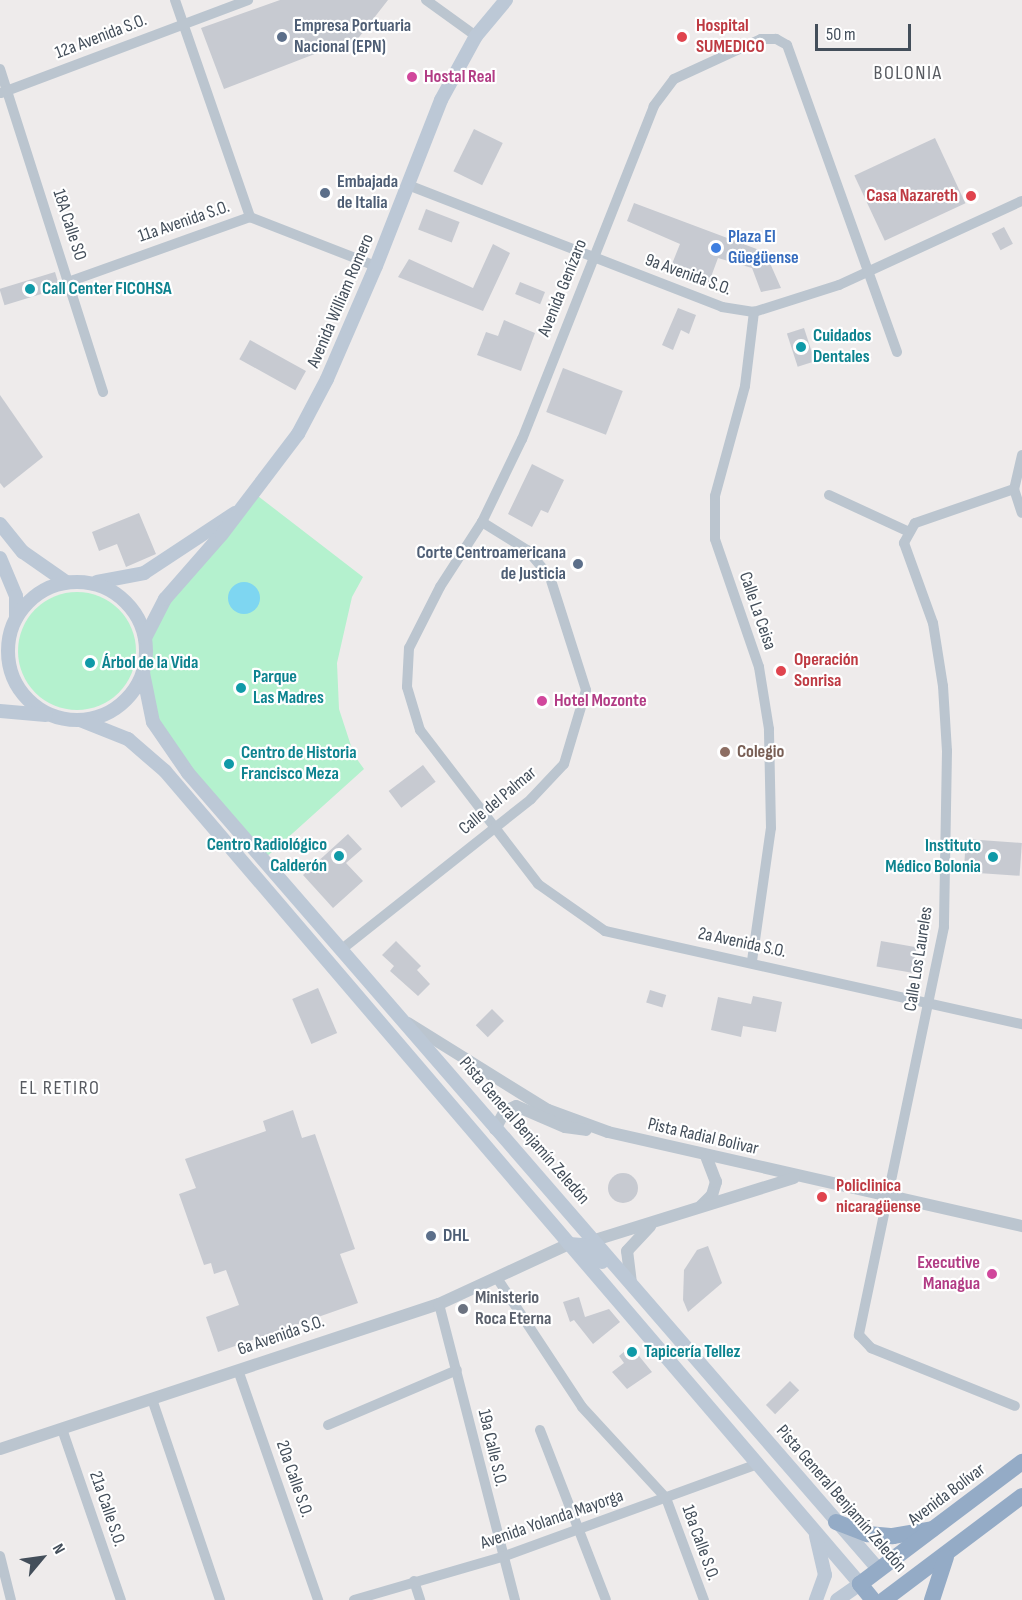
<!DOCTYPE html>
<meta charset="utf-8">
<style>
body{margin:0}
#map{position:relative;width:1022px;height:1600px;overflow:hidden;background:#eeebeb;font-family:"Sofia Sans Condensed",sans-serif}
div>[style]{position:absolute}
.green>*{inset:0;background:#b4f1ce}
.round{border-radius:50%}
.water>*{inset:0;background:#7ed6f1}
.building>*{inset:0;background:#c7cad1;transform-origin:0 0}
.minor>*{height:10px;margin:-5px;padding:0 5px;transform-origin:5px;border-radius:5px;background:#bbc5cf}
.tertiary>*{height:12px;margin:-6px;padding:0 6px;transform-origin:6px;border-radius:6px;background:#bbc5cf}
.secondary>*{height:14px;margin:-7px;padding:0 7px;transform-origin:7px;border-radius:7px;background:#bcc8d6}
.secondary>.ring{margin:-7px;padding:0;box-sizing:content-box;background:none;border:14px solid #bcc8d6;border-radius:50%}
.trunk>*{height:16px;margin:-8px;padding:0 8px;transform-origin:8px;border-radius:8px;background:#94abc6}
.dots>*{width:16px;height:16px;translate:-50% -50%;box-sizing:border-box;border:3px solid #fff;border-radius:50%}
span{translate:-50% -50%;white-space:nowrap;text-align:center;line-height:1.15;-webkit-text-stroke:4.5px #fff;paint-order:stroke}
.service-label{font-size:18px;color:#4e5e75;font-weight:700}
.left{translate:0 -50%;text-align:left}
.right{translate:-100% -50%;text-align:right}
.health-label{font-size:18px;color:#be3a42;font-weight:700}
.street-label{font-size:18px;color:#434e5a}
.hotel-label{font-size:18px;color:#b23c85;font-weight:700}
.shop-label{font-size:18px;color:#366cbe;font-weight:700}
.culture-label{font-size:18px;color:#0d838f;font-weight:700}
.education-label{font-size:18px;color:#785e54;font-weight:700}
.worship-label{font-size:18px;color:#5b616d;font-weight:700}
.neighbourhood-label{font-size:20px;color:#585b61;letter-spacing:1.5px}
.north{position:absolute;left:12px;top:1528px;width:60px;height:60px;-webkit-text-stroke:4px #fff;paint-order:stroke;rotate:61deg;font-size:16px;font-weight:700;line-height:24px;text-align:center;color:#434e5a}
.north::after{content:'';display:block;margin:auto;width:21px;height:27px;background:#434e5a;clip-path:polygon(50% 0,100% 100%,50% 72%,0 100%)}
.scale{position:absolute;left:815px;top:24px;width:96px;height:27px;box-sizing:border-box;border:3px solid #434e5a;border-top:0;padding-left:8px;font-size:18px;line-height:21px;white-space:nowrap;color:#434e5a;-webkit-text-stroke:4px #fff;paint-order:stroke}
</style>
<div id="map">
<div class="green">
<div style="clip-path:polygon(254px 493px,363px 577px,352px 597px,337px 663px,339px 709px,354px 755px,364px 769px,263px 860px,162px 737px,143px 673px,145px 638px,166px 598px)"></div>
<div class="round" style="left:18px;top:592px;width:118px;height:118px"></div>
</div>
<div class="water">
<div class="round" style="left:228px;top:582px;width:32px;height:32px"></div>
</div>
<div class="building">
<div style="clip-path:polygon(280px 0,388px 0,349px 50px,338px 45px,224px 89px,201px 28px)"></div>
<div style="left:474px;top:129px;width:32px;height:47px;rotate:26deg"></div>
<div style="left:935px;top:138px;width:72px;height:89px;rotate:65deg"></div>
<div style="clip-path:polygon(634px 203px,765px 252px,781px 288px,761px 292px,752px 268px,718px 258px,708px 285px,670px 269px,680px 244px,627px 221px)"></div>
<div style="left:426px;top:209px;width:36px;height:22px;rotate:21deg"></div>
<div style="left:1004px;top:227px;width:19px;height:14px;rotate:62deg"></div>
<div style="clip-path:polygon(493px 244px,510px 253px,483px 311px,398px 277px,409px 259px,473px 288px)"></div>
<div style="left:55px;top:272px;width:17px;height:58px;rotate:73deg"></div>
<div style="left:520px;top:282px;width:27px;height:13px;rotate:22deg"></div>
<div style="clip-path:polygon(678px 308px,696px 315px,689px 334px,681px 330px,673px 350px,662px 345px)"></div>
<div style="clip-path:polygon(504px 320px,535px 333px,521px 371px,477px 355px,486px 332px,498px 336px)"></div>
<div style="left:804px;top:328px;width:35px;height:18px;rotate:72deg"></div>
<div style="left:250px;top:340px;width:64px;height:22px;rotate:29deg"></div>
<div style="left:563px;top:368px;width:64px;height:47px;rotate:21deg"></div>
<div style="clip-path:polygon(0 395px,43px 457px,4px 488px,0 483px)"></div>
<div style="clip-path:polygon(532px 464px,564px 480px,548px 513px,541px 510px,532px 527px,508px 514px)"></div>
<div style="clip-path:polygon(139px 513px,156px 554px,126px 567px,117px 544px,99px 551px,92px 532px)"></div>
<div style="left:423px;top:765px;width:21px;height:43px;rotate:53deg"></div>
<div style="clip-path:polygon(348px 834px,362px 849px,346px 863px,363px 881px,333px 908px,303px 875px)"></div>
<div style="left:966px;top:839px;width:56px;height:33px;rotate:4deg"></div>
<div style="clip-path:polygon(396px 941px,421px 966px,417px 970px,430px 984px,418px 996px,390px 971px,394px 966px,382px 955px)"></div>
<div style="left:881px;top:941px;width:36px;height:26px;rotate:10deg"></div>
<div style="left:318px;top:988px;width:49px;height:28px;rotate:67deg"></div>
<div style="left:650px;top:990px;width:17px;height:13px;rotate:17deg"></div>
<div style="clip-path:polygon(753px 996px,782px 1002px,776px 1032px,743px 1026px,741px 1037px,711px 1030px,718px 997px,751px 1004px)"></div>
<div style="left:492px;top:1009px;width:17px;height:23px;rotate:45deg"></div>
<div style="clip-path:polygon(293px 1110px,302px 1138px,315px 1134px,355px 1249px,340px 1254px,358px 1303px,218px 1352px,206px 1317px,239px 1305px,226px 1270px,214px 1274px,211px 1263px,204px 1265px,179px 1194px,196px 1188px,185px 1159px,266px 1131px,263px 1121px)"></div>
<div class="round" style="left:608px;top:1173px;width:30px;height:30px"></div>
<div style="clip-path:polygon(708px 1246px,722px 1283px,688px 1312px,683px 1300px,684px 1270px,697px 1250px)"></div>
<div style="clip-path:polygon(579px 1297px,585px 1317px,609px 1309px,620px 1322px,593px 1344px,574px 1320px,570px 1322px,563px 1302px)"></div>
<div style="clip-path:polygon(631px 1346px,652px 1372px,627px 1389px,612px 1372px,624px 1363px,619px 1356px)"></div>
<div style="left:790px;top:1381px;width:13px;height:34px;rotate:45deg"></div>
</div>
<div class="minor">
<div style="left:175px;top:0;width:230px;rotate:70.9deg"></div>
<div style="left:426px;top:0;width:62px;rotate:35.8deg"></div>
<div style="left:0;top:69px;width:339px;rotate:72.3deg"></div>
<div style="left:1px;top:93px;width:264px;rotate:-20.6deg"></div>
<div style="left:408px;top:185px;width:337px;rotate:21.2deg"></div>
<div style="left:722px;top:307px;width:32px;rotate:9deg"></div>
<div style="left:754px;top:312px;width:89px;rotate:-17.6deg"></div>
<div style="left:839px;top:285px;width:201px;rotate:-24.7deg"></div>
<div style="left:71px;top:281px;width:190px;rotate:-19.7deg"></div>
<div style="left:250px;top:217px;width:135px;rotate:21.3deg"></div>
<div style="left:897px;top:352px;width:326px;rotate:-109.7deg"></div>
<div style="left:787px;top:45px;width:13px;rotate:-151deg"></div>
<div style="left:776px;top:39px;width:15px;rotate:180deg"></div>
<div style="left:761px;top:39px;width:96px;rotate:155.3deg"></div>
<div style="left:674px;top:79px;width:34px;rotate:127deg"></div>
<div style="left:654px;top:106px;width:358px;rotate:111.6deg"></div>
<div style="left:522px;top:439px;width:92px;rotate:115.7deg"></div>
<div style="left:482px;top:522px;width:77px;rotate:122.9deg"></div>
<div style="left:440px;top:587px;width:68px;rotate:116.9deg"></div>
<div style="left:409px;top:648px;width:39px;rotate:93deg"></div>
<div style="left:407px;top:687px;width:45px;rotate:73.2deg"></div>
<div style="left:420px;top:730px;width:194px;rotate:52.5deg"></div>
<div style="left:538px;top:884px;width:82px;rotate:35deg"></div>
<div style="left:605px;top:931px;width:427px;rotate:12.6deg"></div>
<div style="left:1022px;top:455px;width:35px;rotate:103deg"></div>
<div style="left:1014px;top:489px;width:25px;rotate:72deg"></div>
<div style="left:1014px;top:489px;width:105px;rotate:161deg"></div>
<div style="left:915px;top:523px;width:23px;rotate:119deg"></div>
<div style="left:904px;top:543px;width:85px;rotate:70.1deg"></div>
<div style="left:933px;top:623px;width:64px;rotate:81deg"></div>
<div style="left:943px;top:686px;width:65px;rotate:86.5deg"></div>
<div style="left:947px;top:751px;width:176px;rotate:91deg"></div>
<div style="left:944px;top:927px;width:417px;rotate:101.8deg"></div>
<div style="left:859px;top:1335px;width:18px;rotate:47deg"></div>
<div style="left:871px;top:1348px;width:155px;rotate:21.9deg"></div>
<div style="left:829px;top:495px;width:86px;rotate:24.8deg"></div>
<div style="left:342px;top:949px;width:241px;rotate:-38.4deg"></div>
<div style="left:531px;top:799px;width:48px;rotate:-46.7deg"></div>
<div style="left:564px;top:764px;width:77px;rotate:-73.4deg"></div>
<div style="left:586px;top:690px;width:119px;rotate:-107.7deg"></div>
<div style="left:550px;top:577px;width:35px;rotate:-130deg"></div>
<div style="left:527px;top:550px;width:53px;rotate:-148.1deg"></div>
<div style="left:752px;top:961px;width:134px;rotate:-81.9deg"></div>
<div style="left:771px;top:828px;width:99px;rotate:-91.2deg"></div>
<div style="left:769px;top:729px;width:63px;rotate:-99.2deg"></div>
<div style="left:759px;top:667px;width:135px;rotate:-109deg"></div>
<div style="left:715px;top:539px;width:43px;rotate:-90deg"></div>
<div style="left:715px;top:496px;width:114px;rotate:-74.7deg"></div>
<div style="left:745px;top:386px;width:75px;rotate:-83.1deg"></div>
<div style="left:497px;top:1278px;width:154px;rotate:56.6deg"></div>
<div style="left:582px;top:1407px;width:124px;rotate:47.3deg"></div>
<div style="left:666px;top:1498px;width:109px;rotate:69.6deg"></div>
<div style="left:439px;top:1304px;width:306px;rotate:75.6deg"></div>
<div style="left:238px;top:1370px;width:244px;rotate:70.8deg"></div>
<div style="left:152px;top:1399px;width:212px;rotate:71.3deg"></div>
<div style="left:328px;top:1425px;width:140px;rotate:-23.1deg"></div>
<div style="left:62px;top:1429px;width:181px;rotate:71deg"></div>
<div style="left:540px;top:1430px;width:182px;rotate:68.8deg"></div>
<div style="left:0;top:1556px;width:45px;rotate:76deg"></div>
<div style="left:414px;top:1581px;width:20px;rotate:72deg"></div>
<div style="left:354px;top:1600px;width:154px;rotate:-16.2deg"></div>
<div style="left:502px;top:1557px;width:272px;rotate:-20deg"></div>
</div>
<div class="tertiary">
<div style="left:408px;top:1023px;width:165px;rotate:31.9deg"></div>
<div style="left:548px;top:1110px;width:64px;rotate:20.1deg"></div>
<div style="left:608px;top:1132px;width:425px;rotate:12.8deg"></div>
<div style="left:495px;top:1129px;width:21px;rotate:-61deg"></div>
<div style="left:505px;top:1111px;width:12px;rotate:-24deg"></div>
<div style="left:516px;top:1106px;width:53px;rotate:23.2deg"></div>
<div style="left:565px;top:1127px;width:21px;rotate:8deg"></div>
<div style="left:701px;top:1206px;width:16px;rotate:-45deg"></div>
<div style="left:712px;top:1195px;width:14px;rotate:-73deg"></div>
<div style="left:716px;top:1182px;width:26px;rotate:-111deg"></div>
<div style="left:595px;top:1240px;width:208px;rotate:-17.3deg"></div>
<div style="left:631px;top:1283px;width:32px;rotate:-97deg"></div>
<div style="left:627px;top:1251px;width:34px;rotate:-47deg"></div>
<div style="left:0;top:1449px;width:462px;rotate:-18.3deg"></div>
<div style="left:439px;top:1304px;width:143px;rotate:-24.8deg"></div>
</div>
<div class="secondary">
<div style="left:0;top:524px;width:36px;rotate:51deg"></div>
<div style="left:23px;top:552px;width:52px;rotate:34.9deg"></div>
<div style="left:0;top:558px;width:41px;rotate:67.2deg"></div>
<div style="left:16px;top:596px;width:22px;rotate:90deg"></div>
<div style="left:97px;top:582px;width:48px;rotate:-10.8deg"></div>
<div style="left:144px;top:573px;width:109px;rotate:-33.4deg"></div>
<div class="ring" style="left:8px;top:582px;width:124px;height:124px"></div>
<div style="left:145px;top:638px;width:44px;rotate:-62.9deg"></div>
<div style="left:165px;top:599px;width:86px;rotate:-48.8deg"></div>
<div style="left:222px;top:534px;width:126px;rotate:-52.8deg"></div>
<div style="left:298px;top:434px;width:62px;rotate:-62.2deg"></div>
<div style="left:327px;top:379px;width:123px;rotate:-66.6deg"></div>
<div style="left:376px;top:266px;width:178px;rotate:-68.6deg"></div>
<div style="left:441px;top:100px;width:73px;rotate:-61.3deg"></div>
<div style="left:476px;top:36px;width:47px;rotate:-50.2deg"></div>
<div style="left:143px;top:673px;width:50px;rotate:78.5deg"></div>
<div style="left:153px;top:722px;width:62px;rotate:55.5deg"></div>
<div style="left:188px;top:773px;width:1055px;rotate:49.07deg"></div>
<div style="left:0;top:711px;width:46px;rotate:5deg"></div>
<div style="left:80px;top:720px;width:52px;rotate:21.6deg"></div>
<div style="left:128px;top:739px;width:49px;rotate:40.9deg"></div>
<div style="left:165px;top:771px;width:1070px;rotate:49.47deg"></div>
<div style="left:860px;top:1584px;width:28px;rotate:145deg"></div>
<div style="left:569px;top:1244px;width:16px;rotate:4deg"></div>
<div style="left:585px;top:1245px;width:24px;rotate:45deg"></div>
<div style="left:816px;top:1536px;width:40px;rotate:77deg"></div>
<div style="left:825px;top:1575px;width:27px;rotate:110deg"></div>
</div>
<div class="trunk">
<div style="left:836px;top:1522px;width:34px;rotate:21deg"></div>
<div style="left:868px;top:1534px;width:25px;rotate:5deg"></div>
<div style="left:893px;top:1536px;width:40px;rotate:-10deg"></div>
<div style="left:873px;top:1600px;width:21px;rotate:-129deg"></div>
<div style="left:860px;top:1584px;width:203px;rotate:-37deg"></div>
<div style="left:884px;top:1600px;width:173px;rotate:-37deg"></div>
<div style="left:932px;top:1600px;width:45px;rotate:-72deg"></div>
</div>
<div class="dots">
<div style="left:282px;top:37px;background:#5c6f8a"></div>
<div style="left:682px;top:37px;background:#e0444e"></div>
<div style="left:412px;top:77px;background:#d1479c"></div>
<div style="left:325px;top:193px;background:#5c6f8a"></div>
<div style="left:971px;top:196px;background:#e0444e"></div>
<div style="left:716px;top:248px;background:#3f7fe0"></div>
<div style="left:30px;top:289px;background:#0f9aa8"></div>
<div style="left:801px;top:347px;background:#0f9aa8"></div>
<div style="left:578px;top:564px;background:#5c6f8a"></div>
<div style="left:90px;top:663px;background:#0f9aa8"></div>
<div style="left:781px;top:671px;background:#e0444e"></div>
<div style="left:241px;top:688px;background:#0f9aa8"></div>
<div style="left:542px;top:701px;background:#d1479c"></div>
<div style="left:725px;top:752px;background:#8d6e63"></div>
<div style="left:229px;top:764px;background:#0f9aa8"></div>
<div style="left:339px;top:856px;background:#0f9aa8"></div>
<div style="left:993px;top:857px;background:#0f9aa8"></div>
<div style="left:822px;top:1197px;background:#e0444e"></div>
<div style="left:431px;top:1236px;background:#5c6f8a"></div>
<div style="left:992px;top:1274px;background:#d1479c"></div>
<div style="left:463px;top:1309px;background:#6b7280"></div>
<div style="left:632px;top:1352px;background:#0f9aa8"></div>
</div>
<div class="service-label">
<span class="left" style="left:294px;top:37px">Empresa Portuaria<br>Nacional (EPN)</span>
<span class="left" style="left:337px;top:193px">Embajada<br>de Italia</span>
<span class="right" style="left:566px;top:564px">Corte Centroamericana<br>de Justicia</span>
<span class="left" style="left:443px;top:1236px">DHL</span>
</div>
<div class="health-label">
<span class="left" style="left:696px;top:37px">Hospital<br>SUMEDICO</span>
<span class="right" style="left:958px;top:196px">Casa Nazareth</span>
<span class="left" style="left:794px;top:671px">Operación<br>Sonrisa</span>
<span class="left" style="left:836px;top:1197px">Policlinica<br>nicaragüense</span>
</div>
<div class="street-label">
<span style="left:101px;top:37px;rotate:-21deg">12a Avenida S.O.</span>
<span style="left:184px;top:222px;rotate:-19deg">11a Avenida S.O.</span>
<span style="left:69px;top:225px;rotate:72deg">18A Calle SO</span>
<span style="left:688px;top:275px;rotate:20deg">9a Avenida S.O.</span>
<span style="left:563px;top:288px;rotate:-68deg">Avenida Genízaro</span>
<span style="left:341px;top:301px;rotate:-67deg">Avenida William Romero</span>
<span style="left:757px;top:611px;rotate:71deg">Calle La Ceisa</span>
<span style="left:498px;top:801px;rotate:-40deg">Calle del Palmar</span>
<span style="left:742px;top:943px;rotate:12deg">2a Avenida S.O.</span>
<span style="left:919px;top:959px;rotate:-81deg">Calle Los Laureles</span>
<span style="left:524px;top:1131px;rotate:49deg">Pista General Benjamín Zeledón</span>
<span style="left:703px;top:1137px;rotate:13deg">Pista Radial Bolivar</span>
<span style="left:281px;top:1336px;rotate:-19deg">6a Avenida S.O.</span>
<span style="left:492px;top:1448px;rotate:77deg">19a Calle S.O.</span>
<span style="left:294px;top:1479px;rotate:71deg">20a Calle S.O.</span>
<span style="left:947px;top:1495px;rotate:-37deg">Avenida Bolívar</span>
<span style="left:841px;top:1499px;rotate:49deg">Pista General Benjamín Zeledón</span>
<span style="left:107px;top:1509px;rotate:71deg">21a Calle S.O.</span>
<span style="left:552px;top:1520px;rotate:-19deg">Avenida Yolanda Mayorga</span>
<span style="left:700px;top:1543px;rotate:70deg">18a Calle S.O.</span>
</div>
<div class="hotel-label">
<span class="left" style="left:424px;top:77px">Hostal Real</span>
<span class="left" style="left:554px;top:701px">Hotel Mozonte</span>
<span class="right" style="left:980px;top:1274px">Executive<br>Managua</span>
</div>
<div class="shop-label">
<span class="left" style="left:728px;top:248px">Plaza El<br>Güegüense</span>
</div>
<div class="culture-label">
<span class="left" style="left:42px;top:289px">Call Center FICOHSA</span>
<span class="left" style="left:813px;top:347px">Cuidados<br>Dentales</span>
<span class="left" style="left:102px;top:663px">Árbol de la Vida</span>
<span class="left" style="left:253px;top:688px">Parque<br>Las Madres</span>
<span class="left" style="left:241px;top:764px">Centro de Historia<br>Francisco Meza</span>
<span class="right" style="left:327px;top:856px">Centro Radiológico<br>Calderón</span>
<span class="right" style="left:981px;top:857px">Instituto<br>Médico Bolonia</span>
<span class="left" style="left:644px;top:1352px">Tapicería Tellez</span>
</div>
<div class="education-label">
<span class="left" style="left:737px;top:752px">Colegio</span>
</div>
<div class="worship-label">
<span class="left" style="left:475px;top:1309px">Ministerio<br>Roca Eterna</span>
</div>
<div class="neighbourhood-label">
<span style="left:908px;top:73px">BOLONIA</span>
<span style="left:60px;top:1088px">EL RETIRO</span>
</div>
<div class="north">N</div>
<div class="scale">50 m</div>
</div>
